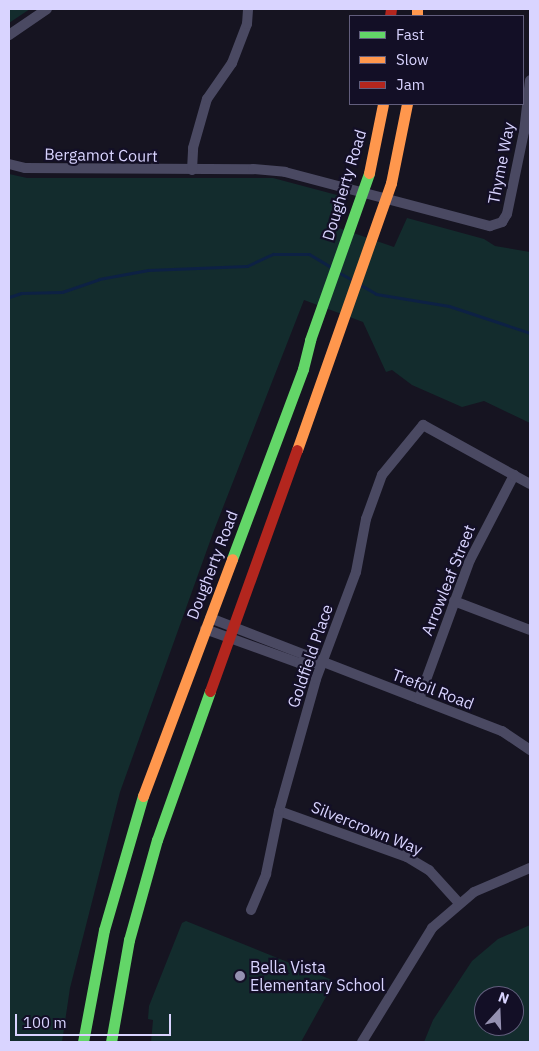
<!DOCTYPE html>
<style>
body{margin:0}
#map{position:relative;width:539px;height:1051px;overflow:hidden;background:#161421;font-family:"IBM Plex Sans",sans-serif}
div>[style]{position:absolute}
.green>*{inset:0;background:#132c2d}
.stream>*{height:3px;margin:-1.5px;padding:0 1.5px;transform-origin:1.5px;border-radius:1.5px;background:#0d2144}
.street>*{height:10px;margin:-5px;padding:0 5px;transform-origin:5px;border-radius:5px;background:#4a4962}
.fast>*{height:11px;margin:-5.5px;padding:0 5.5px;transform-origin:5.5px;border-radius:5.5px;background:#63d668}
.slow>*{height:11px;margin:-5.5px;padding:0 5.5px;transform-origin:5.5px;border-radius:5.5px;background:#ff974d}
.jam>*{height:11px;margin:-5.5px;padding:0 5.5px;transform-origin:5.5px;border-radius:5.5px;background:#b3261e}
.dots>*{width:14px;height:14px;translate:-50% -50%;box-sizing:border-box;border:2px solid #130f26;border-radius:50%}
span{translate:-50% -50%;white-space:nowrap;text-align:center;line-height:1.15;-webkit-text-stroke:4.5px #130f26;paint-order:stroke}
.street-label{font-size:16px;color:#d9d4ff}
.poi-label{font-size:16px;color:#d9d4ff}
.left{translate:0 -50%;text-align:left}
.frame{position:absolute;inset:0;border:10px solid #d9d4ff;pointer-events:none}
.legend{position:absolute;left:349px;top:15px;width:175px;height:90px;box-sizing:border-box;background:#130f26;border:1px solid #625e7d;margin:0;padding:6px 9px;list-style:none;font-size:15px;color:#d9d4ff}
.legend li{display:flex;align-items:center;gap:10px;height:25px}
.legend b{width:25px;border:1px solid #625e7d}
.north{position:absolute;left:474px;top:986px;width:50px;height:50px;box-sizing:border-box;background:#130f26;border:1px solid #625e7d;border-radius:50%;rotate:20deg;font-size:14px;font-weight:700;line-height:20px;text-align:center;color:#d9d4ff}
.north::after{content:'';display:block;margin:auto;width:18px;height:22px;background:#9591b1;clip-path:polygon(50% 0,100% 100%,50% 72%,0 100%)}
.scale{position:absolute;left:15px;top:1014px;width:156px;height:22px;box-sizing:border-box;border:2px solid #d9d4ff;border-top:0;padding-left:6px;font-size:15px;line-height:18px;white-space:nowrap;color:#d9d4ff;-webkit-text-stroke:4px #130f26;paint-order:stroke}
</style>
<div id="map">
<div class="green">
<div style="clip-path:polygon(9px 9px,30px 9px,9px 23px)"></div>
<div style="clip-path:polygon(9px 174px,27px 178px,273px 178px,337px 195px,341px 209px,336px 227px,394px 247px,407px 218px,484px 239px,495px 246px,530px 252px,530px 423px,484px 401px,462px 407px,412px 385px,392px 370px,386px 372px,363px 322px,304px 300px,213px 533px,120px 792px,70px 988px,62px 1042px,9px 1042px)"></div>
<div style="clip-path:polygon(186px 921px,332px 980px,332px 986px,301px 1042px,151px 1042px,153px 1020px,148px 1019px,149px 1006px,182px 923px)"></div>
<div style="clip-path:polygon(evenodd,530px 925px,530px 1042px,424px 1042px,433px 1020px,472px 961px,498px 939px,530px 925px,484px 996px,514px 996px,514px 1026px,484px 1026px,484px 996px)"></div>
</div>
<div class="stream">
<div style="left:338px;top:272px;width:18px;rotate:29deg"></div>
<div style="left:359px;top:284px;width:20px;rotate:30deg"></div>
<div style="left:376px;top:294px;width:74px;rotate:9.3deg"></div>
<div style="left:449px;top:306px;width:85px;rotate:18.4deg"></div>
<div style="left:9px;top:297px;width:13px;rotate:-18deg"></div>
<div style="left:21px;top:293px;width:41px;rotate:-1.4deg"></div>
<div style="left:62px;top:292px;width:39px;rotate:-19deg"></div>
<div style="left:99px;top:279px;width:50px;rotate:-10.4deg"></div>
<div style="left:148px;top:270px;width:99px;rotate:-2.3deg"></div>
<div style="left:247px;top:266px;width:29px;rotate:-25deg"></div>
<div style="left:273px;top:254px;width:36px"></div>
<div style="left:309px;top:254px;width:27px;rotate:31deg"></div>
</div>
<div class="street">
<div style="left:9px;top:35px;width:46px;rotate:-34.4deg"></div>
<div style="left:9px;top:164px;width:16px;rotate:14deg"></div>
<div style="left:25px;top:168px;width:228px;rotate:0.3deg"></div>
<div style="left:253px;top:169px;width:32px;rotate:5deg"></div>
<div style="left:285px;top:172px;width:212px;rotate:14.8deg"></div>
<div style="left:490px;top:226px;width:13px;rotate:-18deg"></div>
<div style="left:502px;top:222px;width:9px;rotate:-58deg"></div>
<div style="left:507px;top:214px;width:84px;rotate:-78.3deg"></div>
<div style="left:524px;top:132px;width:52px;rotate:-83.4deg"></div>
<div style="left:192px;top:170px;width:22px;rotate:-87deg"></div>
<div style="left:193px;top:148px;width:51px;rotate:-74.1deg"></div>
<div style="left:207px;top:99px;width:44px;rotate:-55.2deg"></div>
<div style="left:232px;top:63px;width:42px;rotate:-69deg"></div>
<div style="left:247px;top:24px;width:15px;rotate:-86deg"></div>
<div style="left:454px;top:601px;width:81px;rotate:20.9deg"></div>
<div style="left:210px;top:618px;width:313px;rotate:21.2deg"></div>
<div style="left:502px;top:731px;width:34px;rotate:34deg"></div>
<div style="left:205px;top:629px;width:100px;rotate:19.9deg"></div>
<div style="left:299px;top:663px;width:21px"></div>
<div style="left:419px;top:699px;width:148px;rotate:-69.9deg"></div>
<div style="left:470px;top:560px;width:96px;rotate:-62.6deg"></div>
<div style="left:279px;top:811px;width:136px;rotate:19.8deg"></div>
<div style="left:407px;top:857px;width:26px;rotate:31deg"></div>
<div style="left:429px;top:870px;width:45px;rotate:47.7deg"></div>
<div style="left:251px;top:910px;width:39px;rotate:-67deg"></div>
<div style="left:266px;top:874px;width:64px;rotate:-78.3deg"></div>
<div style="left:279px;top:811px;width:137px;rotate:-74.3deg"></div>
<div style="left:316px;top:679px;width:114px;rotate:-69.5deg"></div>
<div style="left:356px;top:572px;width:54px;rotate:-79.3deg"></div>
<div style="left:366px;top:519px;width:47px;rotate:-70deg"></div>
<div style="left:382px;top:475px;width:65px;rotate:-50.6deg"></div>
<div style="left:423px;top:425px;width:122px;rotate:28.9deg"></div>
<div style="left:362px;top:1042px;width:134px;rotate:-58.4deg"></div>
<div style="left:432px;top:928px;width:55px;rotate:-40.6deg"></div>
<div style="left:474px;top:892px;width:61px;rotate:-23.2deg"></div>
</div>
<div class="fast">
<div style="left:232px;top:559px;width:203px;rotate:-69.5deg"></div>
<div style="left:303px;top:369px;width:30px;rotate:-76deg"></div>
<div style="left:310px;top:340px;width:177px;rotate:-70.5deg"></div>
<div style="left:83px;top:1042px;width:114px;rotate:-79.4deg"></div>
<div style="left:104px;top:930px;width:140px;rotate:-73.8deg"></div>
<div style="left:111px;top:1042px;width:104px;rotate:-80deg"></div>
<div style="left:129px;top:940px;width:104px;rotate:-74.4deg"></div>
<div style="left:157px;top:840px;width:158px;rotate:-70.4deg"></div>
</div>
<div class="slow">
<div style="left:417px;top:9px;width:7px;rotate:90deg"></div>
<div style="left:369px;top:173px;width:70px;rotate:-78.5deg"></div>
<div style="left:297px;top:450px;width:283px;rotate:-70.6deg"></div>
<div style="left:391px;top:183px;width:81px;rotate:-78.6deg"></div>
<div style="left:143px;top:796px;width:253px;rotate:-69.4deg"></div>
</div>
<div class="jam">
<div style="left:390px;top:16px;width:7px;rotate:-82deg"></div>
<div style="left:210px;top:691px;width:256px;rotate:-70.2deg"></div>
</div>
<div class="dots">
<div style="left:240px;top:976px;background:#9591b1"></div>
</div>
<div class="street-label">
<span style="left:101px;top:155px;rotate:1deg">Bergamot Court</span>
<span style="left:501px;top:163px;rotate:-79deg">Thyme Way</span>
<span style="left:344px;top:185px;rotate:-73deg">Dougherty Road</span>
<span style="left:212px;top:565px;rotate:-69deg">Dougherty Road</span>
<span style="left:448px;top:580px;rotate:-68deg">Arrowleaf Street</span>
<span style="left:310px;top:656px;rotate:-71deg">Goldfield Place</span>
<span style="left:433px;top:689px;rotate:21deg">Trefoil Road</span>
<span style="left:367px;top:828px;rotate:22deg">Silvercrown Way</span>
</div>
<div class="poi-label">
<span class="left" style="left:250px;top:976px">Bella Vista<br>Elementary School</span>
</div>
<div class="frame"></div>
<ul class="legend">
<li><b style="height:6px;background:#63d668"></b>Fast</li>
<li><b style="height:6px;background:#ff974d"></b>Slow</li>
<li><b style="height:6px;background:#b3261e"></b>Jam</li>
</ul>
<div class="north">N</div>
<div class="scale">100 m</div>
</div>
